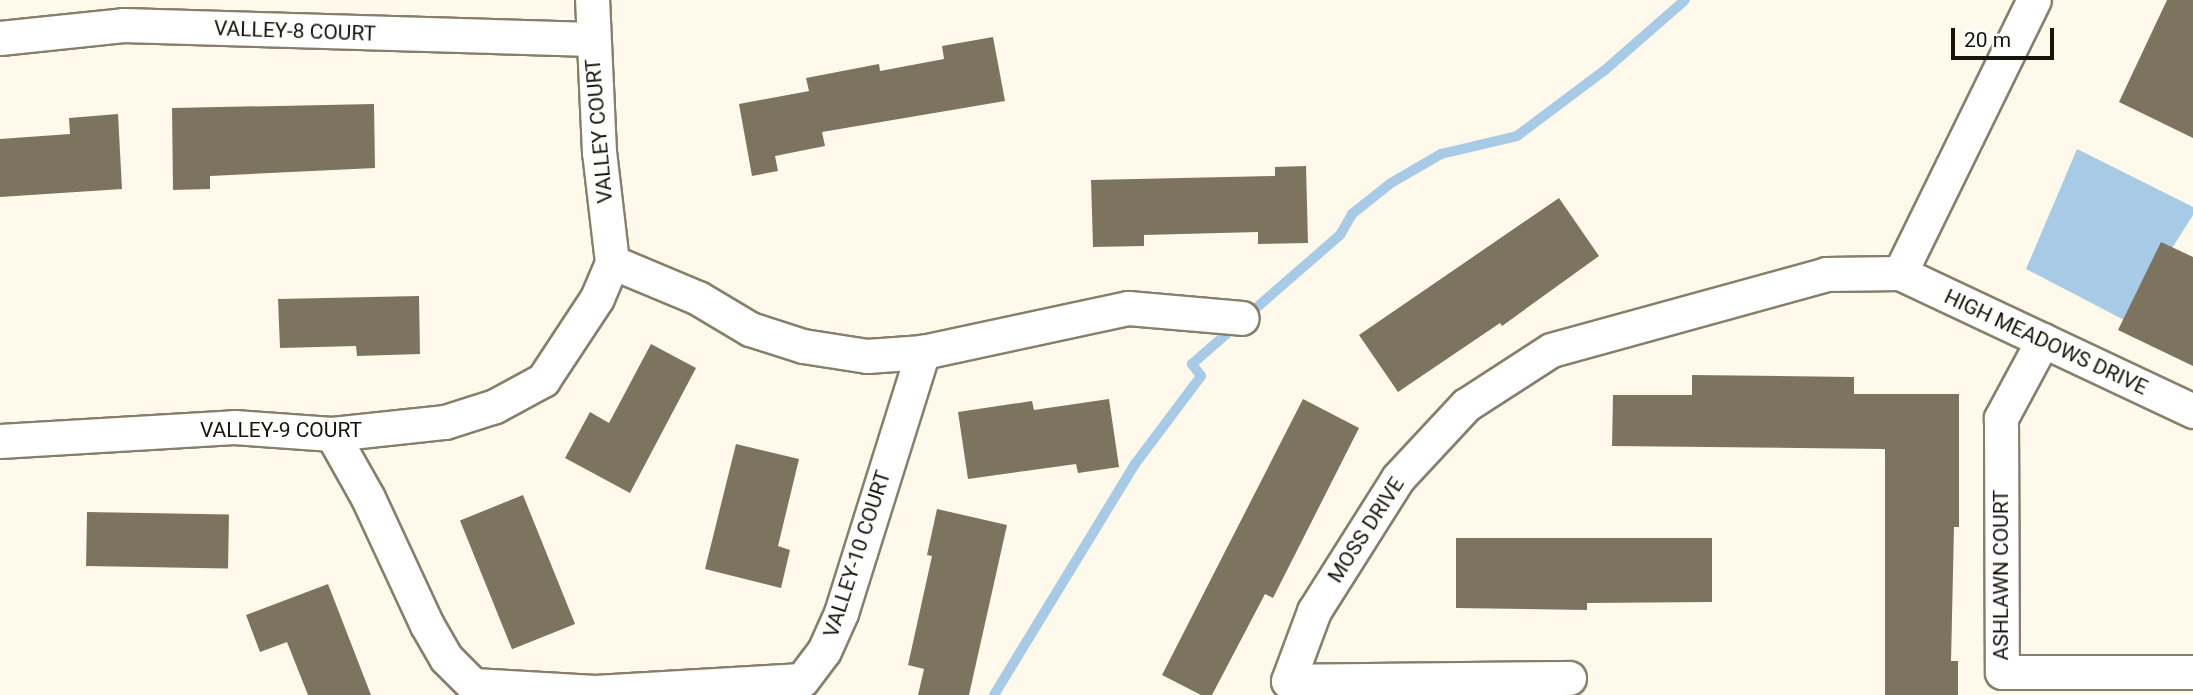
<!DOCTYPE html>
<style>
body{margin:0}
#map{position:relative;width:2193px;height:695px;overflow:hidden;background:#fef9eb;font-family:Roboto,sans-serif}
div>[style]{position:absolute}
.water>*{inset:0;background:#a7cbe6}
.stream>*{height:10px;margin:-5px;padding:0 5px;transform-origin:5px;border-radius:5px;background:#a7cbe6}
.building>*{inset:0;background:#7d7460;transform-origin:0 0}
.roads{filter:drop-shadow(2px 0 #887f6b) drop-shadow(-2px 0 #887f6b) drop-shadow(0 2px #887f6b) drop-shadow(0 -2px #887f6b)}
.minor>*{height:33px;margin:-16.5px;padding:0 16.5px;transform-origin:16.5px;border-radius:16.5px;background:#fff}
span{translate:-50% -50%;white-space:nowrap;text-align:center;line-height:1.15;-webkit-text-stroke:7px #fff;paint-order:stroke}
.street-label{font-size:21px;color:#18140c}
.scale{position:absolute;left:1951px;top:28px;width:103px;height:32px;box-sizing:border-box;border:4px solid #18140c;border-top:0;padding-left:9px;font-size:21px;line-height:24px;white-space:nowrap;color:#18140c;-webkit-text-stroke:5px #fff;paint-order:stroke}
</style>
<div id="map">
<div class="water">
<div style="clip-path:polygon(2077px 149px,2193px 207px,2193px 215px,2126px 321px,2026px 269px)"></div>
</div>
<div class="stream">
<div style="left:994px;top:695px;width:271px;rotate:-58.6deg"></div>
<div style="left:1135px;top:464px;width:110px;rotate:-53.1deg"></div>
<div style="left:1201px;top:376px;width:15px;rotate:-127deg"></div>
<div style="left:1192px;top:364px;width:196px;rotate:-41.1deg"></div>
<div style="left:1340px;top:235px;width:24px;rotate:-60deg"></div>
<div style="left:1352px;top:214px;width:50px;rotate:-38.5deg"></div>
<div style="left:1391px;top:183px;width:58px;rotate:-30.1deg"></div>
<div style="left:1441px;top:154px;width:78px;rotate:-13.3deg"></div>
<div style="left:1517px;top:136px;width:110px;rotate:-36.9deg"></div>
<div style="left:1605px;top:70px;width:106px;rotate:-41.2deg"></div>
</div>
<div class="building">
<div style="clip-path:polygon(2167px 0,2193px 0,2193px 138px,2119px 102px)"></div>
<div style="clip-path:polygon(993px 37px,1005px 101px,822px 132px,825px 146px,775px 156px,778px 171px,752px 176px,739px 104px,809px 91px,806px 78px,879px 64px,880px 71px,944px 59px,942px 46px)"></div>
<div style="clip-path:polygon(374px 104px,375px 168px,210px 176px,210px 189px,173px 190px,172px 108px)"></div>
<div style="clip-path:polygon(118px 114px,122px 189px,0 197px,0 139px,70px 134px,69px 118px)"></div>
<div style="clip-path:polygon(1306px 166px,1308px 243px,1258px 244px,1258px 232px,1144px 235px,1144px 246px,1093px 247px,1091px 180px,1275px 176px,1275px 167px)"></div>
<div style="clip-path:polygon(1559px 198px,1599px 256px,1502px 326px,1500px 323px,1398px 392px,1359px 335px)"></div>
<div style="clip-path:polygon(2161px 242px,2193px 257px,2193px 366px,2118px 330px)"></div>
<div style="clip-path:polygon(419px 296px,420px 354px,357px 356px,356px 346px,280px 348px,278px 299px)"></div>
<div style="clip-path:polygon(651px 344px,696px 368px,630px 493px,565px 458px,590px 412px,609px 423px)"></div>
<div style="clip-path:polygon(1692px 375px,1854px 377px,1854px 394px,1959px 394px,1959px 527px,1954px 527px,1951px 661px,1958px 661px,1958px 695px,1885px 695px,1885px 449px,1612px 446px,1613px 395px,1692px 395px)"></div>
<div style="clip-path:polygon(1109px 399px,1119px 467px,1078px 473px,1076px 464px,968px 479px,958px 412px,1032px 401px,1034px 410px)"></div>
<div style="clip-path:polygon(1303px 399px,1359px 428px,1273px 598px,1265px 594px,1212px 695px,1201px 695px,1162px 675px)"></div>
<div style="clip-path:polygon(736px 444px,799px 459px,778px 546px,790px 550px,781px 588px,705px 569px)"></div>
<div style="left:523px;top:495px;width:139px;height:68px;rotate:68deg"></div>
<div style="clip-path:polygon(937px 509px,1007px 525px,969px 695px,918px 695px,924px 669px,908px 665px,932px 556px,927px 555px)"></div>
<div style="left:87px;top:512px;width:142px;height:54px;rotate:1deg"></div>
<div style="clip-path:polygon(1456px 538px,1712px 538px,1712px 602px,1587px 603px,1587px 610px,1456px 608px)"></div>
<div style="clip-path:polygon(328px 584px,371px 695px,308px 695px,287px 642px,260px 652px,246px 615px)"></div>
</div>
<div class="roads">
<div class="minor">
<div style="left:0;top:38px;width:124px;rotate:-6deg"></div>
<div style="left:123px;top:25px;width:468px;rotate:1.7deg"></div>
<div style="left:612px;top:262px;width:93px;rotate:22.7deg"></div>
<div style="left:698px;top:298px;width:61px;rotate:30.8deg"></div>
<div style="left:750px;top:329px;width:56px;rotate:17.8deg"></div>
<div style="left:803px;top:346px;width:65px;rotate:8.9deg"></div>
<div style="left:867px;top:356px;width:56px;rotate:-4.1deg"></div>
<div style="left:923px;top:352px;width:210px;rotate:-12.1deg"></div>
<div style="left:1128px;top:308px;width:114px;rotate:5deg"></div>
<div style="left:1900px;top:273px;width:304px;rotate:-63.9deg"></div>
<div style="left:2043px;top:340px;width:89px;rotate:118.3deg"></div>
<div style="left:2001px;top:418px;width:254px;rotate:89.8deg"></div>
<div style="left:2002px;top:672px;width:191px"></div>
<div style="left:332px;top:434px;width:73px;rotate:60.6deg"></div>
<div style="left:368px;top:498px;width:140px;rotate:65.1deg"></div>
<div style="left:427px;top:625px;width:38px;rotate:60deg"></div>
<div style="left:446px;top:658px;width:38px;rotate:45deg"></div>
<div style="left:473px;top:685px;width:122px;rotate:3.3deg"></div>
<div style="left:595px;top:692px;width:207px;rotate:-3.3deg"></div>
<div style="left:802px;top:680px;width:36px;rotate:-53deg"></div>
<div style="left:824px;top:651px;width:42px;rotate:-65.9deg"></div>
<div style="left:841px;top:613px;width:274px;rotate:-72.6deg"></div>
<div style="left:0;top:441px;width:234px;rotate:-3.4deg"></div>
<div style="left:234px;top:427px;width:98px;rotate:4.1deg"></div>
<div style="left:332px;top:434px;width:114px;rotate:-6.1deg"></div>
<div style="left:445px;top:422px;width:52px;rotate:-17.7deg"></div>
<div style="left:495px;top:406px;width:55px;rotate:-28.4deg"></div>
<div style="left:543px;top:380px;width:98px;rotate:-56.6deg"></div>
<div style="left:597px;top:298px;width:39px;rotate:-67deg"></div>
<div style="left:612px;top:262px;width:111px;rotate:-96.7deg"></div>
<div style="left:599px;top:152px;width:152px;rotate:-92.6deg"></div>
<div style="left:1569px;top:678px;width:281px;rotate:179.4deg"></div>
<div style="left:1288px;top:681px;width:75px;rotate:-69.6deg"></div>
<div style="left:1314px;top:611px;width:157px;rotate:-57.7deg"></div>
<div style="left:1398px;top:478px;width:100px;rotate:-47deg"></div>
<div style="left:1466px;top:405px;width:101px;rotate:-32.9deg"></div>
<div style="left:1551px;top:350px;width:285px;rotate:-15.4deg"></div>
<div style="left:1826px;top:274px;width:74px;rotate:-0.8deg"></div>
<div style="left:1900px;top:273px;width:324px;rotate:25.2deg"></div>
</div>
</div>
<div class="street-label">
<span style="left:295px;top:31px;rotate:2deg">VALLEY-8 COURT</span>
<span style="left:599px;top:131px;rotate:-95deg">VALLEY COURT</span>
<span style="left:2046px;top:342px;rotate:25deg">HIGH MEADOWS DRIVE</span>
<span style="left:281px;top:430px">VALLEY-9 COURT</span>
<span style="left:1366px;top:530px;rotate:-57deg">MOSS DRIVE</span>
<span style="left:857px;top:554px;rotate:-72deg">VALLEY-10 COURT</span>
<span style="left:2001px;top:575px;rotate:-90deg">ASHLAWN COURT</span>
</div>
<div class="scale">20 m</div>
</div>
